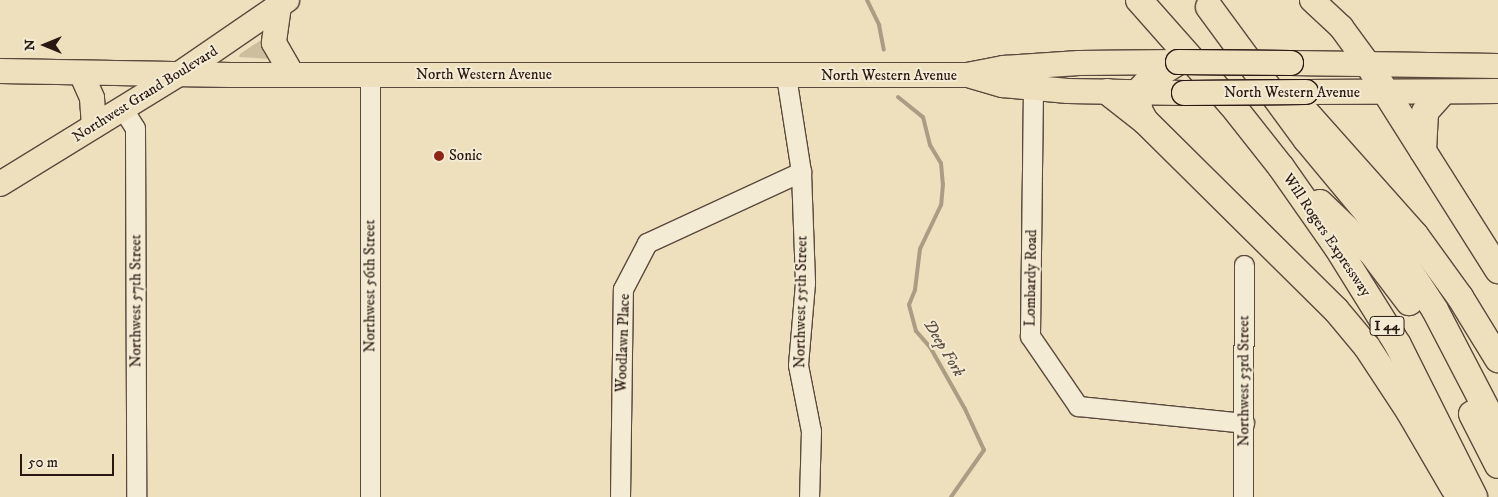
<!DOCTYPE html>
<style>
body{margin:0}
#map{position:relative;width:1498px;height:497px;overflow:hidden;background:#eee0bd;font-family:"IM FELL DW Pica",serif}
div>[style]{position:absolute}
.green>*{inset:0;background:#cdbea0}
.stream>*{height:4px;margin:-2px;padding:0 2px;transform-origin:2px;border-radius:2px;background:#ab9c83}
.roads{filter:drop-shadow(1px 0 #5a4a3d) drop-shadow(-1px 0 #5a4a3d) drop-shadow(0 1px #5a4a3d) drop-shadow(0 -1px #5a4a3d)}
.minor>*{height:19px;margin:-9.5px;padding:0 9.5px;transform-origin:9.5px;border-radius:9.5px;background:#f4ebd4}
.major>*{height:24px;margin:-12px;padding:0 12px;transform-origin:12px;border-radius:12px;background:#eee0bd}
.highway>*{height:26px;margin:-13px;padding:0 13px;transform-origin:13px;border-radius:13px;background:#eee0bd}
.bridges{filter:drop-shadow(1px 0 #291812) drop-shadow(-1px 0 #291812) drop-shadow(0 1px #291812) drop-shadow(0 -1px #291812)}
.major-bridge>*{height:24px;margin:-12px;padding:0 12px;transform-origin:12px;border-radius:12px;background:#eee0bd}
.dots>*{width:14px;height:14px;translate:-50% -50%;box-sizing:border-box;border:2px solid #f4ebd4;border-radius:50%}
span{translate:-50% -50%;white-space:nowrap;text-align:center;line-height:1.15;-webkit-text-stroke:4px #f4ebd4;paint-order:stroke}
.shield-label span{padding:1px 4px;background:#f4ebd4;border:1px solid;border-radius:4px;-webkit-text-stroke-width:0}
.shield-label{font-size:14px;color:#291812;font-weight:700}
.street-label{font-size:15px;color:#291812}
.poi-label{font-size:15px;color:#291812}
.left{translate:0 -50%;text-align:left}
.water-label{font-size:16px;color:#5d4d3f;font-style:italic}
.north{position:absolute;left:20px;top:20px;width:50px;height:50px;-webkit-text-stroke:4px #f4ebd4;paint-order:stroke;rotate:270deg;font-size:14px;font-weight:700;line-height:20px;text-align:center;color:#291812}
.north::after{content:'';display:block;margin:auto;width:18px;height:22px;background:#291812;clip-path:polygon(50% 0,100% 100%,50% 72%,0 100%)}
.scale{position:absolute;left:20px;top:454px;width:94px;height:22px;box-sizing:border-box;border:2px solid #291812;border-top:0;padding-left:6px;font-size:15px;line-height:18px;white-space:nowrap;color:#291812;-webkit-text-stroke:4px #f4ebd4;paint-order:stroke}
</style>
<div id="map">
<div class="green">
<div style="clip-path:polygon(264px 38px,270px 59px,239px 57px,240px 54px)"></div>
</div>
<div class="stream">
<div style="left:867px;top:0;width:28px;rotate:64deg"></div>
<div style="left:879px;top:25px;width:25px;rotate:79deg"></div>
<div style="left:898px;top:97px;width:32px;rotate:39deg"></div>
<div style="left:923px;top:117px;width:29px;rotate:76deg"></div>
<div style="left:930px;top:145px;width:21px;rotate:59deg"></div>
<div style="left:941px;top:163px;width:21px;rotate:85deg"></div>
<div style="left:943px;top:184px;width:21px;rotate:95deg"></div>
<div style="left:941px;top:205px;width:49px;rotate:115.5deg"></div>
<div style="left:920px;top:249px;width:41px;rotate:97deg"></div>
<div style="left:915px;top:290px;width:16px;rotate:112deg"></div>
<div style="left:909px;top:305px;width:27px;rotate:75deg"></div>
<div style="left:916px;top:331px;width:21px;rotate:49deg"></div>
<div style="left:930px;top:347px;width:71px;rotate:60.6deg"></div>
<div style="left:965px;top:409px;width:45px;rotate:65.1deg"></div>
<div style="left:984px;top:450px;width:57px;rotate:125.1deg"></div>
</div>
<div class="roads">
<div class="minor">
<div style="left:370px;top:74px;width:423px;rotate:90deg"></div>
<div style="left:786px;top:76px;width:97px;rotate:81.1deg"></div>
<div style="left:801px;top:172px;width:111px;rotate:87.9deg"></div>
<div style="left:805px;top:283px;width:82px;rotate:94.9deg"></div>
<div style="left:798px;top:365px;width:67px;rotate:78.9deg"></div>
<div style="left:811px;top:431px;width:66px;rotate:91.7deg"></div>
<div style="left:1033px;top:88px;width:248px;rotate:90.7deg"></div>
<div style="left:1030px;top:336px;width:85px;rotate:55.6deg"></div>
<div style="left:1078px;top:406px;width:167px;rotate:5.8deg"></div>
<div style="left:123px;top:109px;width:22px;rotate:58deg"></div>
<div style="left:135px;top:128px;width:369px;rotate:89.8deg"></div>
<div style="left:620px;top:497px;width:208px;rotate:-89.2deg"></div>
<div style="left:623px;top:289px;width:52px;rotate:-62.4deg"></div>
<div style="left:647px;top:243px;width:170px;rotate:-24.8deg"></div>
<div style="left:1243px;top:497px;width:232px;rotate:-89.8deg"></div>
</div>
<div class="major">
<div style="left:1312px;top:0;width:40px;rotate:43deg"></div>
<div style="left:1341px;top:27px;width:46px;rotate:53.9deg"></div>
<div style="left:279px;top:6px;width:37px;rotate:98deg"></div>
<div style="left:274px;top:43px;width:36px;rotate:60deg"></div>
<div style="left:1291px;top:63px;width:207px;rotate:0.8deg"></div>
<div style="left:0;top:71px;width:231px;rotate:1deg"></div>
<div style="left:231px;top:75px;width:736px"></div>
<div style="left:967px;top:75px;width:37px;rotate:-11deg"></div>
<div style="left:1003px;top:68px;width:76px;rotate:-3.8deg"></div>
<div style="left:1079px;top:63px;width:99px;rotate:-0.6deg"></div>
<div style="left:81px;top:73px;width:27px;rotate:66deg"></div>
<div style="left:92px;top:98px;width:28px;rotate:86deg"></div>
<div style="left:971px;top:76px;width:33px;rotate:16deg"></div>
<div style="left:1003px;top:85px;width:65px;rotate:5.3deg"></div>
<div style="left:1068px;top:91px;width:116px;rotate:1deg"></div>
<div style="left:1306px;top:92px;width:192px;rotate:-0.3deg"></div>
<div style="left:0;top:184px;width:210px;rotate:-31.6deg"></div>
<div style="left:179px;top:74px;width:131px;rotate:-34.4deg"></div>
</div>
<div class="highway">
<div style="left:1139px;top:0;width:140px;rotate:48.5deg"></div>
<div style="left:1232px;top:105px;width:79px;rotate:51.7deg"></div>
<div style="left:1281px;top:167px;width:98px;rotate:55deg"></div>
<div style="left:1337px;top:247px;width:115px;rotate:58.1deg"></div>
<div style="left:1398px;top:345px;width:170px;rotate:63.4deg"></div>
<div style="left:1209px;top:7px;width:164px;rotate:53.7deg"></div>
<div style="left:1306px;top:139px;width:102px;rotate:50.2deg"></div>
<div style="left:1371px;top:217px;width:62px;rotate:54.2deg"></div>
<div style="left:1407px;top:267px;width:51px;rotate:56.9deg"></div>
<div style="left:1435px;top:310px;width:136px;rotate:62.5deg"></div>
<div style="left:1368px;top:64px;width:244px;rotate:57.7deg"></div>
<div style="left:1108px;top:92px;width:47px;rotate:38.1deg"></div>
<div style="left:1145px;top:121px;width:269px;rotate:44.7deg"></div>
<div style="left:1336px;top:310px;width:48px;rotate:50deg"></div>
<div style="left:1367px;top:347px;width:77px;rotate:56.7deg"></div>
<div style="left:1409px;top:411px;width:89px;rotate:59.7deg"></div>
<div style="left:1293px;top:98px;width:183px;rotate:48.3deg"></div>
<div style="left:1415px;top:235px;width:77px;rotate:54deg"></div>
<div style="left:1460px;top:297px;width:73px;rotate:58.5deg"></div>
<div style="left:1145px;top:121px;width:13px;rotate:-119deg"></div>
<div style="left:1139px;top:110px;width:18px;rotate:-93deg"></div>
<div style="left:1138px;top:92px;width:16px;rotate:-47deg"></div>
<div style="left:1149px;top:80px;width:34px;rotate:-32deg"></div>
<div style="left:1423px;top:151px;width:39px;rotate:-87deg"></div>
<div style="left:1425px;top:112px;width:25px;rotate:-48deg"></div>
<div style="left:1320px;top:203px;width:71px;rotate:43.9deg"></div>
<div style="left:1371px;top:252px;width:63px;rotate:52.8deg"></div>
<div style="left:1472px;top:414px;width:57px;rotate:63deg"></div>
</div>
</div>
<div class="bridges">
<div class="major-bridge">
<div style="left:1178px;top:62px;width:113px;rotate:0.5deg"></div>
<div style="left:1184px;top:93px;width:122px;rotate:-0.5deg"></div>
</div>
</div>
<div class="dots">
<div style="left:439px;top:156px;background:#8f2418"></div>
</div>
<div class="shield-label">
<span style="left:1387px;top:326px">I 44</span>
</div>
<div class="street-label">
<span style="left:484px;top:75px">North Western Avenue</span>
<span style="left:889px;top:76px">North Western Avenue</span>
<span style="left:1292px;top:93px">North Western Avenue</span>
<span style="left:145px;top:94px;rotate:-32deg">Northwest Grand Boulevard</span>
<span style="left:1327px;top:235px;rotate:56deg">Will Rogers Expressway</span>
<span style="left:1031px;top:278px;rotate:-89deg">Lombardy Road</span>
<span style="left:370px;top:286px;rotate:-90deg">Northwest 56th Street</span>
<span style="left:136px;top:301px;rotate:-90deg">Northwest 57th Street</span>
<span style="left:801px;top:302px;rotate:-89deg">Northwest 55th Street</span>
<span style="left:623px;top:343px;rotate:-88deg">Woodlawn Place</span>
<span style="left:1244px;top:381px;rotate:-90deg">Northwest 53rd Street</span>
</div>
<div class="poi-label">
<span class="left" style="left:449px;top:156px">Sonic</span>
</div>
<div class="water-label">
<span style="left:944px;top:348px;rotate:59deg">Deep Fork</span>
</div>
<div class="north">N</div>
<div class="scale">50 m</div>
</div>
